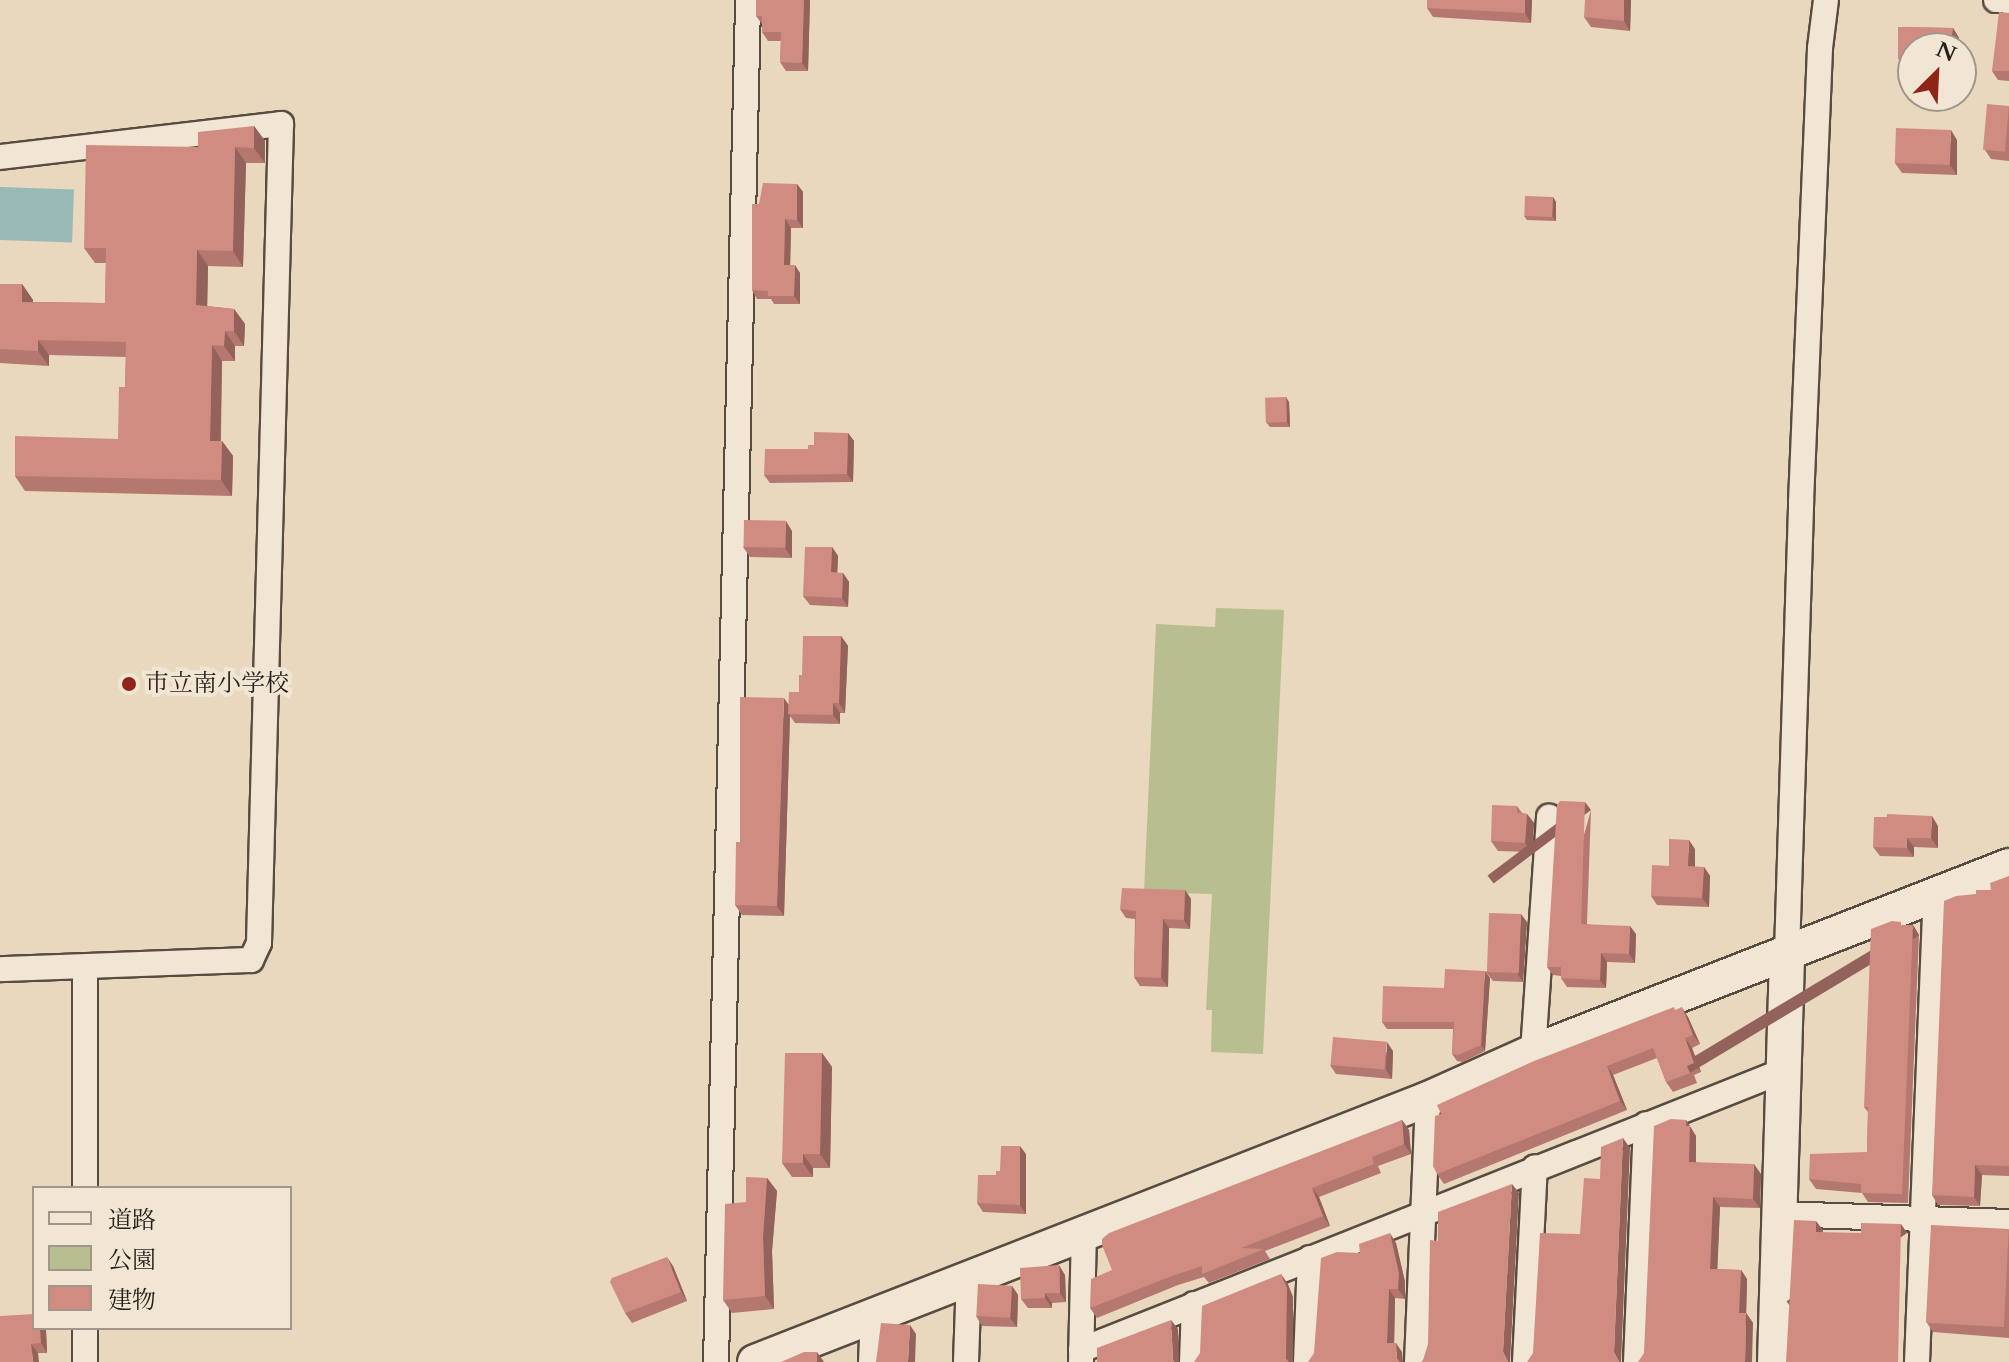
<!DOCTYPE html>
<meta charset="utf-8">
<style>
body{margin:0}
#map{position:relative;width:2009px;height:1362px;overflow:hidden;background:#e9d8bd;font-family:Cardo,"Noto Serif JP",serif}
div>[style]{position:absolute}
.green>*{inset:0;background:#b8be8f}
.water>*{inset:0;background:#98b9b6;transform-origin:0 0}
.roads{filter:drop-shadow(2px 0 #584c41) drop-shadow(-2px 0 #584c41) drop-shadow(0 2px #584c41) drop-shadow(0 -2px #584c41)}
.street>*{height:24px;margin:-12px;padding:0 12px;transform-origin:12px;border-radius:12px;background:#f1e6d4}
.secondary>*{height:34px;margin:-17px;padding:0 17px;transform-origin:17px;border-radius:17px;background:#f1e6d4}
.wall>*{inset:0;background:#b47870}
.shaded-wall>*{inset:0;background:#92625b;transform-origin:0 0}
.building>*{inset:0;background:#d18c82;transform-origin:0 0}
.dots>*{width:22px;height:22px;translate:-50% -50%;box-sizing:border-box;border:4px solid #f1e6d4;border-radius:50%}
span{translate:-50% -50%;white-space:nowrap;text-align:center;line-height:1.15;-webkit-text-stroke:8px #f1e6d4;paint-order:stroke}
.poi-label{font-size:24px;color:#281d18}
.left{translate:0 -50%;text-align:left}
.legend{position:absolute;left:32px;top:1186px;width:260px;height:144px;box-sizing:border-box;background:#f1e6d4;border:2px solid #a19689;margin:0;padding:10px 14px;list-style:none;font-size:24px;color:#281d18}
.legend li{display:flex;align-items:center;gap:16px;height:40px}
.legend b{width:40px;border:2px solid #a19689}
.north{position:absolute;left:1897px;top:32px;width:80px;height:80px;box-sizing:border-box;background:#f1e6d4;border:2px solid #a19689;border-radius:50%;rotate:24deg;font-size:22px;font-weight:700;line-height:32px;text-align:center;color:#281d18}
.north::after{content:'';display:block;margin:auto;width:28px;height:36px;background:#8f2418;clip-path:polygon(50% 0,100% 100%,50% 72%,0 100%)}
</style>
<div id="map">
<div class="green">
<div style="clip-path:polygon(1216px 608px,1284px 610px,1263px 1054px,1211px 1052px,1212px 1010px,1206px 1010px,1212px 894px,1144px 892px,1156px 624px,1215px 627px)"></div>
</div>
<div class="water">
<div style="left:0;top:187px;width:74px;height:53px;rotate:2deg"></div>
</div>
<div class="roads">
<div class="street">
<div style="left:1996px;top:0;width:13px;rotate:4deg"></div>
<div style="left:0;top:157px;width:283px;rotate:-6.7deg"></div>
<div style="left:281px;top:124px;width:819px;rotate:91.54deg"></div>
<div style="left:259px;top:943px;width:19px;rotate:115deg"></div>
<div style="left:251px;top:960px;width:251px;rotate:177.9deg"></div>
<div style="left:1787px;top:953px;width:451px;rotate:-88.2deg"></div>
<div style="left:1801px;top:502px;width:454px;rotate:-87.6deg"></div>
<div style="left:1820px;top:48px;width:48px;rotate:-82.9deg"></div>
<div style="left:1533px;top:1052px;width:236px;rotate:-86.1deg"></div>
<div style="left:85px;top:1188px;width:221px;rotate:-90deg"></div>
<div style="left:1780px;top:1214px;width:229px;rotate:2deg"></div>
<div style="left:1081px;top:1350px;width:758px;rotate:-21.69deg"></div>
<div style="left:85px;top:1362px;width:34px;rotate:-90deg"></div>
<div style="left:716px;top:1362px;width:1362px;rotate:-88.65deg"></div>
<div style="left:871px;top:1362px;width:45px;rotate:-87.5deg"></div>
<div style="left:966px;top:1362px;width:84px;rotate:-88deg"></div>
<div style="left:1081px;top:1362px;width:128px;rotate:-88.7deg"></div>
<div style="left:1192px;top:1362px;width:58px;rotate:-88deg"></div>
<div style="left:1306px;top:1362px;width:104px;rotate:-87.8deg"></div>
<div style="left:1417px;top:1362px;width:263px;rotate:-87.6deg"></div>
<div style="left:1525px;top:1362px;width:195px;rotate:-87.1deg"></div>
<div style="left:1636px;top:1362px;width:238px;rotate:-87.6deg"></div>
<div style="left:1917px;top:1362px;width:467px;rotate:-87.7deg"></div>
</div>
<div class="secondary">
<div style="left:755px;top:1362px;width:723px;rotate:-21.34deg"></div>
<div style="left:1428px;top:1099px;width:115px;rotate:-24.1deg"></div>
<div style="left:1533px;top:1052px;width:511px;rotate:-21.34deg"></div>
<div style="left:1775px;top:1362px;width:409px;rotate:-88.3deg"></div>
</div>
</div>
<div class="wall">
<div style="clip-path:polygon(810px 0,808px 71px,786px 71px,780px 62px,781px 41px,768px 41px,762px 32px,762px 24px,756px 16px)"></div>
<div style="clip-path:polygon(1532px 0,1531px 23px,1433px 17px,1427px 8px)"></div>
<div style="clip-path:polygon(1631px 0,1630px 31px,1591px 27px,1584px 17px)"></div>
<div style="clip-path:polygon(2009px 13px,2009px 81px,1998px 80px,1992px 71px)"></div>
<div style="clip-path:polygon(1898px 27px,1953px 28px,1959px 38px,1958px 48px,1913px 48px,1913px 68px,1904px 68px,1898px 58px)"></div>
<div style="clip-path:polygon(2009px 106px,2009px 161px,1991px 159px,1985px 150px)"></div>
<div style="clip-path:polygon(254px 126px,265px 141px,265px 163px,246px 163px,243px 267px,208px 266px,207px 306px,234px 309px,245px 324px,244px 346px,235px 346px,235px 361px,222px 361px,221px 441px,222px 441px,233px 456px,232px 496px,25px 491px,15px 476px,118px 439px,125px 387px,126px 357px,49px 355px,49px 366px,0 363px,0 284px,22px 284px,33px 300px,33px 302px,105px 303px,106px 263px,95px 263px,84px 248px,198px 147px)"></div>
<div style="clip-path:polygon(1957px 140px,1957px 175px,1902px 173px,1895px 163px)"></div>
<div style="clip-path:polygon(797px 184px,803px 192px,803px 228px,791px 228px,790px 265px,800px 273px,800px 304px,774px 304px,771px 299px,757px 299px,752px 290px,759px 204px)"></div>
<div style="clip-path:polygon(1553px 197px,1556px 202px,1556px 221px,1527px 220px,1524px 216px)"></div>
<div style="clip-path:polygon(1289px 402px,1290px 427px,1270px 427px,1266px 422px)"></div>
<div style="clip-path:polygon(848px 433px,854px 441px,853px 482px,770px 483px,764px 475px,808px 449px)"></div>
<div style="clip-path:polygon(792px 531px,792px 558px,750px 557px,743px 547px)"></div>
<div style="clip-path:polygon(832px 547px,838px 556px,837px 573px,843px 573px,849px 582px,848px 607px,810px 605px,803px 596px)"></div>
<div style="clip-path:polygon(841px 636px,848px 646px,845px 713px,840px 713px,840px 724px,795px 723px,790px 716px,784px 916px,742px 915px,735px 905px,740px 842px,788px 705px,799px 692px,802px 675px)"></div>
<div style="clip-path:polygon(1517px 806px,1522px 813px,1527px 814px,1534px 823px,1532px 852px,1498px 851px,1491px 841px)"></div>
<div style="clip-path:polygon(1591px 810px,1587px 924px,1636px 934px,1635px 963px,1607px 962px,1606px 988px,1567px 987px,1561px 978px,1561px 976px,1553px 975px,1547px 967px)"></div>
<div style="clip-path:polygon(1938px 826px,1938px 848px,1914px 847px,1914px 857px,1880px 856px,1873px 847px)"></div>
<div style="clip-path:polygon(1695px 849px,1695px 867px,1704px 867px,1710px 876px,1709px 907px,1657px 905px,1651px 896px,1669px 866px)"></div>
<div style="clip-path:polygon(2009px 876px,2009px 1176px,1982px 1175px,1980px 1206px,1938px 1205px,1932px 1195px,1976px 894px,1991px 890px)"></div>
<div style="clip-path:polygon(1185px 890px,1191px 899px,1190px 929px,1169px 928px,1168px 987px,1140px 986px,1134px 977px,1135px 919px,1126px 918px,1120px 909px)"></div>
<div style="clip-path:polygon(1527px 922px,1523px 982px,1493px 981px,1486px 972px)"></div>
<div style="clip-path:polygon(1903px 925px,1913px 925px,1919px 935px,1908px 1203px,1868px 1202px,1862px 1193px,1816px 1189px,1809px 1179px,1867px 1152px,1868px 1112px,1864px 1107px)"></div>
<div style="clip-path:polygon(1490px 978px,1485px 1051px,1463px 1062px,1457px 1061px,1452px 1054px,1453px 1029px,1387px 1029px,1382px 1022px,1444px 988px)"></div>
<div style="clip-path:polygon(1676px 1010px,1688px 1017px,1700px 1044px,1692px 1048px,1701px 1072px,1694px 1075px,1697px 1083px,1673px 1092px,1666px 1082px,1657px 1058px,1613px 1075px,1627px 1110px,1444px 1184px,1437px 1174px)"></div>
<div style="clip-path:polygon(1393px 1051px,1392px 1079px,1336px 1074px,1330px 1065px)"></div>
<div style="clip-path:polygon(822px 1053px,832px 1067px,830px 1168px,813px 1168px,813px 1177px,792px 1177px,782px 1163px)"></div>
<div style="clip-path:polygon(1402px 1120px,1409px 1130px,1411px 1154px,1378px 1166px,1381px 1173px,1319px 1197px,1330px 1226px,1265px 1251px,1270px 1259px,1209px 1283px,1204px 1277px,1178px 1285px,1097px 1318px,1090px 1308px,1112px 1270px)"></div>
<div style="clip-path:polygon(1686px 1120px,1696px 1136px,1696px 1162px,1761px 1174px,1760px 1208px,1720px 1207px,1717px 1269px,1741px 1270px,1747px 1279px,1746px 1313px,1753px 1323px,1644px 1353px)"></div>
<div style="clip-path:polygon(1026px 1154px,1026px 1214px,983px 1212px,977px 1203px,996px 1175px)"></div>
<div style="clip-path:polygon(767px 1178px,777px 1191px,772px 1251px,774px 1309px,732px 1313px,723px 1300px,746px 1202px)"></div>
<div style="clip-path:polygon(2009px 1229px,2009px 1338px,1933px 1332px,1927px 1323px)"></div>
<div style="clip-path:polygon(1396px 1243px,1405px 1282px,1405px 1299px,1395px 1298px,1394px 1343px,1402px 1352px,1314px 1353px,1360px 1253px)"></div>
<div style="clip-path:polygon(673px 1266px,687px 1301px,632px 1323px,625px 1313px)"></div>
<div style="clip-path:polygon(1065px 1275px,1066px 1302px,1052px 1303px,1052px 1308px,1028px 1308px,1021px 1299px)"></div>
<div style="clip-path:polygon(1012px 1286px,1018px 1295px,1017px 1327px,982px 1326px,976px 1316px)"></div>
<div style="clip-path:polygon(34px 1328px,44px 1328px,46px 1330px,47px 1353px,38px 1353px,0 1362px)"></div>
</div>
<div class="shaded-wall">
<div style="clip-path:polygon(804px 0,810px 0,808px 71px,802px 63px)"></div>
<div style="clip-path:polygon(1525px 0,1532px 0,1531px 23px,1525px 13px)"></div>
<div style="clip-path:polygon(1624px 0,1631px 0,1630px 31px,1624px 21px)"></div>
<div style="clip-path:polygon(1953px 28px,1959px 38px,1958px 48px,1950px 48px)"></div>
<div style="clip-path:polygon(254px 126px,265px 141px,265px 163px,254px 148px)"></div>
<div style="clip-path:polygon(1951px 130px,1957px 140px,1957px 175px,1950px 165px)"></div>
<div style="clip-path:polygon(235px 147px,246px 163px,243px 267px,233px 251px)"></div>
<div style="clip-path:polygon(797px 184px,803px 192px,803px 228px,797px 220px)"></div>
<div style="clip-path:polygon(1553px 197px,1556px 202px,1556px 221px,1552px 216px)"></div>
<div style="clip-path:polygon(785px 219px,791px 228px,790px 273px,784px 265px)"></div>
<div style="clip-path:polygon(197px 250px,208px 266px,207px 320px,196px 305px)"></div>
<div style="clip-path:polygon(795px 265px,800px 273px,800px 304px,794px 296px)"></div>
<div style="clip-path:polygon(22px 284px,33px 300px,32px 317px,22px 302px)"></div>
<div style="clip-path:polygon(234px 309px,245px 324px,244px 346px,234px 331px)"></div>
<div style="clip-path:polygon(225px 331px,235px 346px,235px 361px,224px 346px)"></div>
<div style="clip-path:polygon(38px 340px,49px 355px,49px 366px,38px 351px)"></div>
<div style="clip-path:polygon(212px 345px,222px 361px,220px 456px,210px 441px)"></div>
<div style="clip-path:polygon(1286px 397px,1289px 402px,1290px 427px,1287px 422px)"></div>
<div style="clip-path:polygon(848px 433px,854px 441px,853px 482px,847px 474px)"></div>
<div style="clip-path:polygon(222px 441px,233px 456px,232px 496px,221px 480px)"></div>
<div style="clip-path:polygon(786px 521px,792px 531px,792px 558px,785px 548px)"></div>
<div style="clip-path:polygon(832px 547px,838px 556px,837px 581px,831px 572px)"></div>
<div style="clip-path:polygon(843px 573px,849px 582px,848px 607px,842px 598px)"></div>
<div style="clip-path:polygon(841px 636px,848px 646px,845px 713px,839px 703px)"></div>
<div style="clip-path:polygon(784px 698px,790px 707px,788px 714px,790px 716px,784px 916px,777px 906px)"></div>
<div style="clip-path:polygon(833px 703px,840px 713px,840px 724px,833px 715px)"></div>
<div style="left:1585px;top:802px;width:10px;height:122px;rotate:53deg"></div>
<div style="clip-path:polygon(1527px 814px,1534px 823px,1532px 852px,1525px 843px)"></div>
<div style="clip-path:polygon(1932px 816px,1938px 826px,1938px 848px,1931px 838px)"></div>
<div style="clip-path:polygon(1907px 838px,1914px 847px,1914px 857px,1907px 848px)"></div>
<div style="clip-path:polygon(1689px 840px,1695px 849px,1695px 875px,1688px 866px)"></div>
<div style="clip-path:polygon(1704px 867px,1710px 876px,1709px 907px,1702px 898px)"></div>
<div style="clip-path:polygon(1185px 890px,1191px 899px,1190px 929px,1184px 920px)"></div>
<div style="clip-path:polygon(1521px 914px,1527px 922px,1523px 982px,1517px 973px)"></div>
<div style="clip-path:polygon(1163px 919px,1169px 928px,1168px 987px,1161px 978px)"></div>
<div style="left:1913px;top:925px;width:12px;height:269px;rotate:59deg"></div>
<div style="clip-path:polygon(1630px 926px,1636px 934px,1635px 963px,1629px 954px)"></div>
<div style="clip-path:polygon(1601px 953px,1607px 962px,1606px 988px,1600px 980px)"></div>
<div style="clip-path:polygon(1485px 971px,1490px 978px,1485px 1051px,1481px 1045px)"></div>
<div style="clip-path:polygon(1682px 1007px,1688px 1017px,1700px 1044px,1693px 1035px)"></div>
<div style="clip-path:polygon(1685px 1038px,1692px 1048px,1701px 1072px,1694px 1063px)"></div>
<div style="clip-path:polygon(1387px 1042px,1393px 1051px,1392px 1079px,1386px 1070px)"></div>
<div style="clip-path:polygon(822px 1053px,832px 1067px,830px 1168px,820px 1154px)"></div>
<div style="clip-path:polygon(1607px 1066px,1613px 1075px,1627px 1110px,1620px 1101px)"></div>
<div style="clip-path:polygon(1402px 1120px,1409px 1130px,1411px 1154px,1404px 1144px)"></div>
<div style="clip-path:polygon(1686px 1120px,1696px 1136px,1696px 1171px,1689px 1162px)"></div>
<div style="clip-path:polygon(1623px 1138px,1630px 1148px,1621px 1362px,1619px 1362px,1614px 1352px)"></div>
<div style="clip-path:polygon(1020px 1146px,1026px 1154px,1026px 1214px,1020px 1205px)"></div>
<div style="clip-path:polygon(803px 1154px,813px 1168px,813px 1177px,803px 1163px)"></div>
<div style="clip-path:polygon(1754px 1164px,1761px 1174px,1760px 1208px,1753px 1199px)"></div>
<div style="clip-path:polygon(1975px 1165px,1982px 1175px,1980px 1206px,1974px 1197px)"></div>
<div style="clip-path:polygon(767px 1178px,777px 1191px,772px 1251px,774px 1309px,765px 1296px,763px 1237px)"></div>
<div style="clip-path:polygon(1512px 1184px,1519px 1193px,1510px 1362px,1508px 1362px,1503px 1352px)"></div>
<div style="clip-path:polygon(1312px 1188px,1319px 1197px,1330px 1226px,1323px 1216px)"></div>
<div style="clip-path:polygon(1713px 1197px,1720px 1207px,1717px 1278px,1710px 1269px)"></div>
<div style="clip-path:polygon(1816px 1221px,1823px 1230px,1822px 1241px,1816px 1232px)"></div>
<div style="left:1901px;top:1224px;width:11px;height:138px;rotate:56deg"></div>
<div style="clip-path:polygon(1390px 1233px,1396px 1243px,1405px 1282px,1405px 1299px,1398px 1289px)"></div>
<div style="clip-path:polygon(667px 1257px,673px 1266px,687px 1301px,681px 1292px)"></div>
<div style="clip-path:polygon(1059px 1265px,1065px 1275px,1066px 1302px,1060px 1293px)"></div>
<div style="clip-path:polygon(1741px 1270px,1747px 1279px,1746px 1323px,1739px 1313px)"></div>
<div style="clip-path:polygon(1281px 1274px,1288px 1284px,1293px 1297px,1293px 1362px,1288px 1362px,1286px 1359px)"></div>
<div style="clip-path:polygon(1012px 1286px,1018px 1295px,1017px 1327px,1010px 1318px)"></div>
<div style="clip-path:polygon(1389px 1289px,1395px 1298px,1394px 1352px,1387px 1343px)"></div>
<div style="clip-path:polygon(1045px 1293px,1052px 1303px,1052px 1308px,1045px 1298px)"></div>
<div style="clip-path:polygon(1746px 1313px,1753px 1323px,1752px 1362px,1745px 1362px)"></div>
<div style="clip-path:polygon(1171px 1320px,1178px 1329px,1179px 1362px,1174px 1362px,1173px 1360px)"></div>
<div style="clip-path:polygon(910px 1325px,916px 1334px,915px 1362px,908px 1362px)"></div>
<div style="clip-path:polygon(38px 1328px,44px 1328px,46px 1330px,47px 1353px,41px 1343px)"></div>
<div style="clip-path:polygon(1396px 1343px,1402px 1352px,1403px 1362px,1399px 1362px,1397px 1359px)"></div>
<div style="clip-path:polygon(31px 1344px,38px 1353px,39px 1362px,33px 1362px)"></div>
<div style="clip-path:polygon(817px 1352px,824px 1362px,817px 1362px)"></div>
</div>
<div class="building">
<div style="clip-path:polygon(756px 0,804px 0,802px 63px,780px 62px,781px 32px,762px 32px,762px 16px,756px 16px)"></div>
<div style="clip-path:polygon(1427px 0,1525px 0,1525px 13px,1427px 8px)"></div>
<div style="clip-path:polygon(1585px 0,1624px 0,1624px 21px,1584px 17px)"></div>
<div style="clip-path:polygon(1999px 12px,2009px 13px,2009px 71px,1992px 71px)"></div>
<div style="clip-path:polygon(1898px 27px,1953px 28px,1950px 48px,1913px 48px,1913px 58px,1898px 58px)"></div>
<div style="left:1987px;top:104px;width:22px;height:46px;rotate:5deg"></div>
<div style="clip-path:polygon(254px 126px,254px 148px,235px 147px,233px 251px,197px 250px,196px 305px,234px 309px,234px 331px,225px 331px,224px 346px,212px 345px,210px 441px,222px 441px,221px 480px,15px 476px,15px 436px,118px 439px,119px 387px,125px 387px,126px 342px,38px 340px,38px 351px,0 349px,0 284px,22px 284px,22px 302px,105px 303px,106px 248px,84px 248px,86px 145px,198px 147px,198px 132px)"></div>
<div style="left:1896px;top:128px;width:55px;height:35px;rotate:2deg"></div>
<div style="clip-path:polygon(763px 183px,797px 184px,797px 220px,785px 219px,784px 265px,795px 265px,794px 296px,768px 296px,768px 291px,752px 290px,752px 204px,759px 204px)"></div>
<div style="left:1525px;top:196px;width:28px;height:20px;rotate:2deg"></div>
<div style="left:1286px;top:397px;width:25px;height:21px;rotate:88deg"></div>
<div style="clip-path:polygon(814px 432px,848px 433px,847px 474px,764px 475px,765px 449px,808px 449px,808px 445px,814px 445px)"></div>
<div style="left:744px;top:520px;width:42px;height:27px;rotate:1deg"></div>
<div style="clip-path:polygon(805px 547px,832px 547px,831px 572px,843px 573px,842px 598px,803px 596px)"></div>
<div style="clip-path:polygon(803px 636px,841px 636px,839px 703px,833px 703px,833px 715px,788px 714px,789px 692px,799px 692px,799px 675px,802px 675px)"></div>
<div style="clip-path:polygon(740px 697px,784px 698px,777px 906px,735px 905px,736px 842px,740px 842px)"></div>
<div style="clip-path:polygon(1560px 801px,1585px 802px,1581px 924px,1630px 926px,1629px 954px,1601px 953px,1600px 980px,1561px 978px,1561px 967px,1547px 967px,1557px 805px)"></div>
<div style="clip-path:polygon(1492px 805px,1517px 806px,1517px 813px,1527px 814px,1525px 843px,1491px 841px)"></div>
<div style="clip-path:polygon(1887px 814px,1932px 816px,1931px 838px,1907px 838px,1907px 848px,1873px 847px,1874px 817px,1887px 817px)"></div>
<div style="clip-path:polygon(1669px 839px,1689px 840px,1688px 866px,1704px 867px,1702px 898px,1651px 896px,1652px 865px,1669px 866px)"></div>
<div style="clip-path:polygon(2009px 876px,2009px 1166px,1975px 1165px,1974px 1197px,1932px 1195px,1944px 901px,1956px 896px,1976px 894px,1976px 890px,1991px 890px,1990px 883px)"></div>
<div style="clip-path:polygon(1122px 888px,1185px 890px,1184px 920px,1163px 919px,1161px 978px,1134px 977px,1136px 911px,1120px 909px)"></div>
<div style="left:1489px;top:913px;width:32px;height:59px;rotate:2deg"></div>
<div style="clip-path:polygon(1892px 921px,1901px 922px,1901px 925px,1913px 925px,1902px 1194px,1861px 1193px,1861px 1184px,1809px 1179px,1810px 1154px,1867px 1152px,1868px 1107px,1864px 1107px,1871px 929px)"></div>
<div style="clip-path:polygon(1445px 969px,1485px 971px,1481px 1045px,1458px 1055px,1452px 1054px,1454px 1022px,1382px 1022px,1383px 986px,1444px 988px)"></div>
<div style="clip-path:polygon(1674px 1007px,1675px 1010px,1682px 1007px,1693px 1035px,1685px 1038px,1694px 1063px,1687px 1066px,1690px 1073px,1666px 1082px,1653px 1048px,1607px 1066px,1620px 1101px,1437px 1174px,1433px 1166px,1435px 1116px,1441px 1114px,1437px 1105px,1534px 1061px)"></div>
<div style="left:1333px;top:1037px;width:54px;height:28px;rotate:5deg"></div>
<div style="clip-path:polygon(785px 1053px,822px 1053px,820px 1154px,803px 1154px,803px 1163px,782px 1163px)"></div>
<div style="clip-path:polygon(1671px 1119px,1686px 1120px,1686px 1126px,1690px 1126px,1689px 1162px,1754px 1164px,1753px 1199px,1713px 1197px,1710px 1269px,1741px 1270px,1739px 1313px,1746px 1313px,1745px 1362px,1638px 1362px,1644px 1353px,1654px 1126px)"></div>
<div style="clip-path:polygon(1402px 1120px,1404px 1144px,1372px 1157px,1374px 1164px,1312px 1188px,1323px 1216px,1241px 1248px,1264px 1249px,1202px 1274px,1202px 1266px,1172px 1276px,1090px 1308px,1091px 1279px,1112px 1270px,1102px 1245px,1102px 1239px,1109px 1233px)"></div>
<div style="clip-path:polygon(1623px 1138px,1614px 1352px,1619px 1362px,1527px 1362px,1533px 1353px,1540px 1233px,1580px 1234px,1584px 1178px,1600px 1179px,1601px 1147px)"></div>
<div style="clip-path:polygon(1001px 1146px,1020px 1146px,1020px 1205px,977px 1203px,978px 1175px,996px 1175px,996px 1171px,1000px 1171px)"></div>
<div style="clip-path:polygon(746px 1177px,767px 1178px,763px 1237px,765px 1296px,723px 1300px,725px 1204px,746px 1202px)"></div>
<div style="clip-path:polygon(1512px 1184px,1503px 1352px,1508px 1362px,1421px 1362px,1423px 1360px,1428px 1344px,1430px 1240px,1438px 1241px,1438px 1212px)"></div>
<div style="clip-path:polygon(1794px 1220px,1816px 1221px,1816px 1232px,1861px 1233px,1861px 1223px,1901px 1224px,1898px 1362px,1786px 1362px)"></div>
<div style="left:1931px;top:1225px;width:78px;height:98px;rotate:3deg"></div>
<div style="clip-path:polygon(1390px 1233px,1399px 1273px,1398px 1289px,1389px 1289px,1387px 1343px,1396px 1343px,1397px 1359px,1400px 1362px,1308px 1362px,1314px 1353px,1321px 1258px,1337px 1252px,1360px 1253px,1359px 1244px)"></div>
<div style="clip-path:polygon(667px 1257px,681px 1292px,625px 1313px,610px 1282px,612px 1278px)"></div>
<div style="clip-path:polygon(1059px 1265px,1060px 1293px,1045px 1293px,1045px 1298px,1021px 1299px,1020px 1268px)"></div>
<div style="clip-path:polygon(1281px 1274px,1287px 1288px,1286px 1359px,1289px 1362px,1194px 1362px,1200px 1353px,1202px 1306px)"></div>
<div style="left:978px;top:1284px;width:34px;height:32px;rotate:3deg"></div>
<div style="clip-path:polygon(34px 1314px,34px 1328px,40px 1328px,41px 1343px,31px 1344px,33px 1362px,0 1362px,0 1316px)"></div>
<div style="clip-path:polygon(1171px 1320px,1173px 1360px,1174px 1362px,1097px 1362px,1097px 1348px)"></div>
<div style="clip-path:polygon(881px 1323px,910px 1325px,908px 1362px,876px 1362px)"></div>
<div style="clip-path:polygon(804px 1352px,817px 1352px,817px 1362px,781px 1362px)"></div>
</div>
<div class="dots">
<div style="left:129px;top:684px;background:#8f2418"></div>
</div>
<div class="poi-label">
<span class="left" style="left:145px;top:684px">市立南小学校</span>
</div>
<ul class="legend">
<li><b style="height:10px;background:#f1e6d4"></b>道路</li>
<li><b style="height:22px;background:#b8be8f"></b>公園</li>
<li><b style="height:22px;background:#d18c82"></b>建物</li>
</ul>
<div class="north">N</div>
</div>
